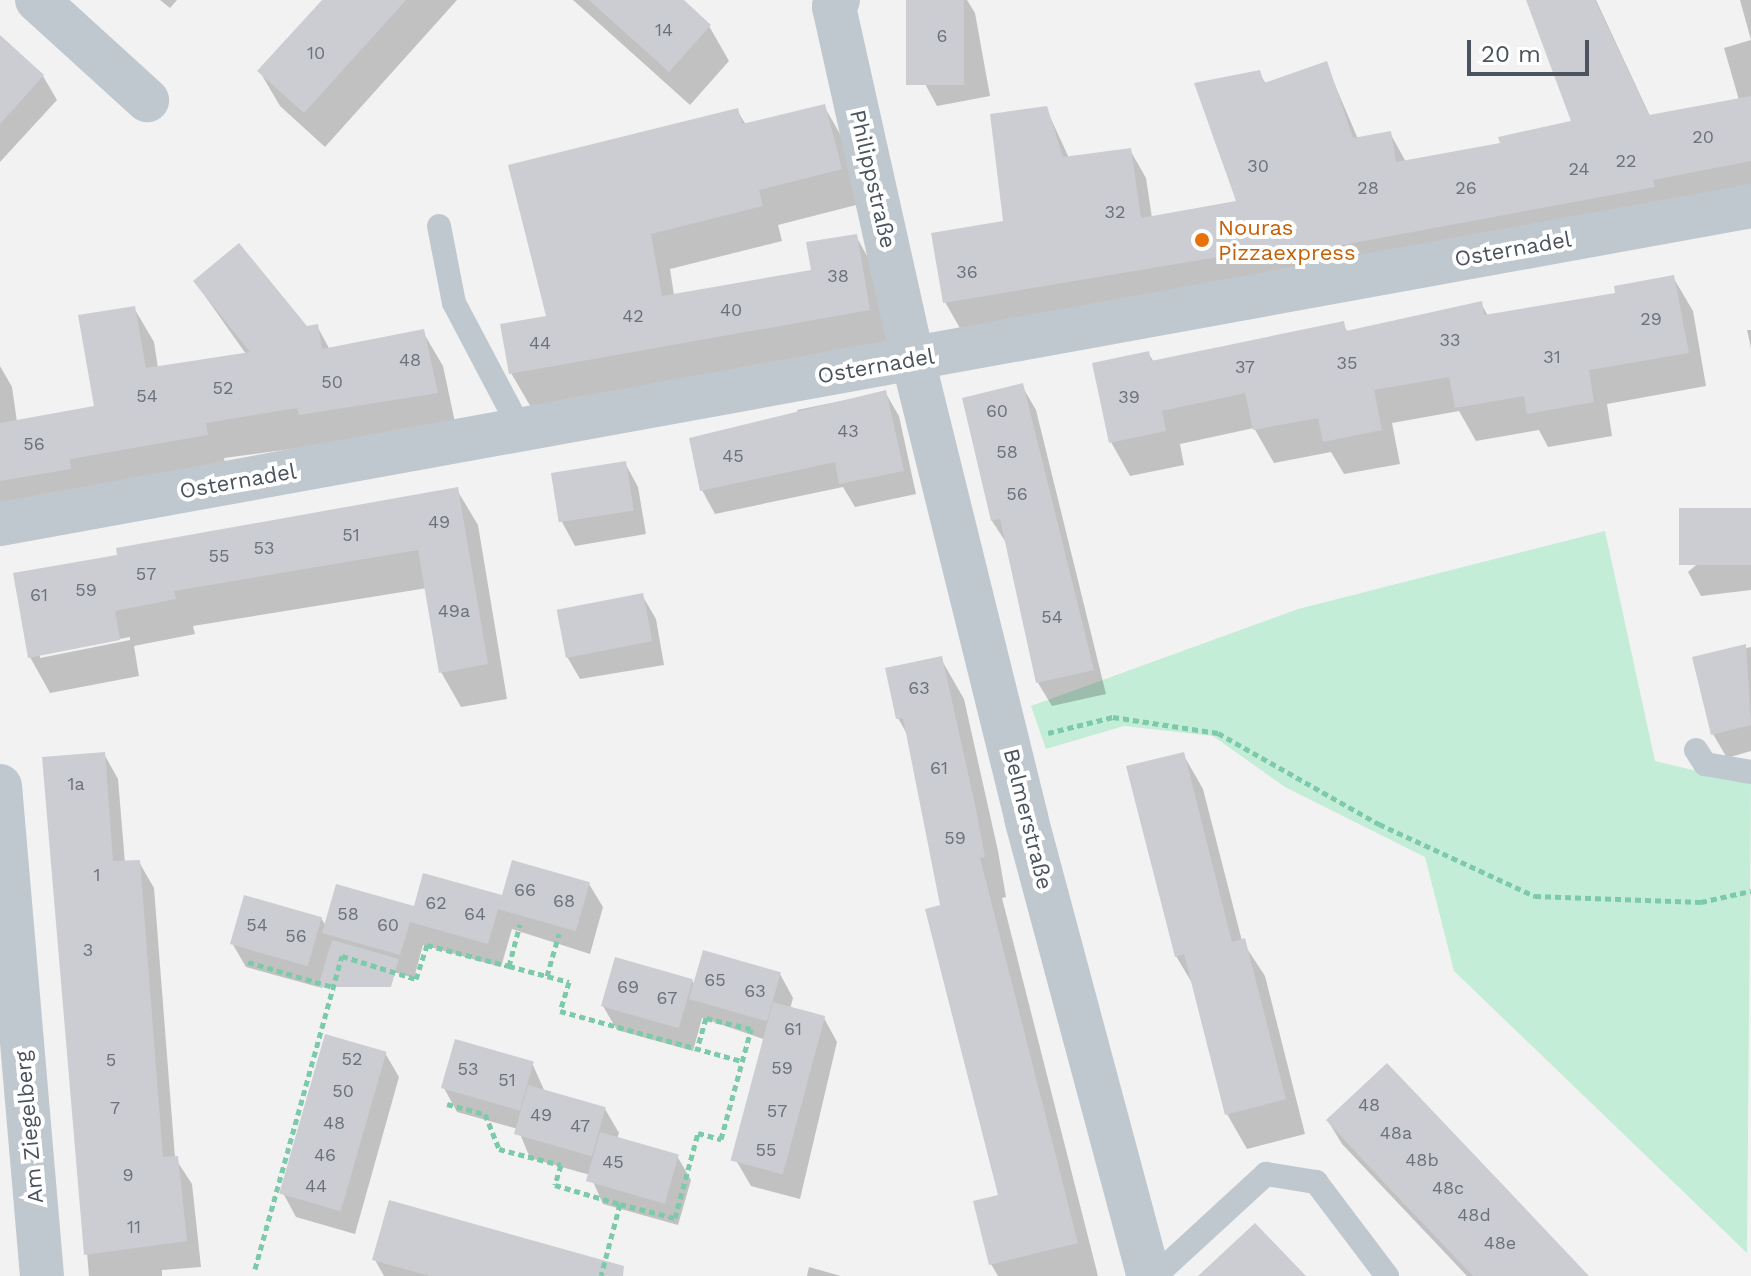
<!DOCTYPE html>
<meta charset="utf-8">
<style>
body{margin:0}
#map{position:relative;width:1751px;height:1276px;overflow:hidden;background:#f3f2f2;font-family:"Work Sans",sans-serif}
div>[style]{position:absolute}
.green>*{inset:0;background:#c4edd7}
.shadow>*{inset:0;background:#0003}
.building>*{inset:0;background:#cccdd3;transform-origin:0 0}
.path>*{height:5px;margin-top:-2.5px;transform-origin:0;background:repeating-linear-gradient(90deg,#7dcaaa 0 6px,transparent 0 10px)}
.lane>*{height:24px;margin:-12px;padding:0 12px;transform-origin:12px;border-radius:12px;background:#c0c8cf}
.street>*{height:44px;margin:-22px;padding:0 22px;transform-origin:22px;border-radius:22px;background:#c0c8cf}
.dots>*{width:22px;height:22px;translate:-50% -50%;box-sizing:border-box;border:4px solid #fff;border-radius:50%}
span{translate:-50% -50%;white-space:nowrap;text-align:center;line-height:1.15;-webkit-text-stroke:8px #fff;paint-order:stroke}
.number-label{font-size:18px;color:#6a727b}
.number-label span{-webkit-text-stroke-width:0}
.street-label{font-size:22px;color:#4a535e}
.food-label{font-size:22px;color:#c56008}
.left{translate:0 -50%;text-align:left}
.scale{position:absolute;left:1467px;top:40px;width:122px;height:36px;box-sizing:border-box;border:4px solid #4a535e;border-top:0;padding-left:10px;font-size:24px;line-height:28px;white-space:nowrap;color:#4a535e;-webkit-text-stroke:6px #fff;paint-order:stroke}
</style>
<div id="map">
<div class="green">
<div style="clip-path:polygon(1605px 531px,1655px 761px,1751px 784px,1747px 1253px,1454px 971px,1425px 857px,1285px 787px,1213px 736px,1124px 726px,1046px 749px,1031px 706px,1298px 609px)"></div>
</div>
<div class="shadow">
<div style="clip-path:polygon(160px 0,177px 0,170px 8px)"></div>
<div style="clip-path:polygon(324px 0,457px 0,325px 147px,280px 106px,260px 72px)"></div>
<div style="clip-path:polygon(573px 0,680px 0,709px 26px,729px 61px,690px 105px)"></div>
<div style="clip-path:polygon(908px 0,967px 0,975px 13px,990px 96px,937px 106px,924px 82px)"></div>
<div style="clip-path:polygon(1528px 0,1596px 0,1650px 116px,1739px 100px,1724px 48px,1751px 40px,1751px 192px,961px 330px,945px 302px,1005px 222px,1046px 108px,1069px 158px,1130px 150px,1146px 178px,1152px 218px,1239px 202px,1259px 72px,1266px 84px,1326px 64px,1358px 139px,1390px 133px,1406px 162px,1503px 144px,1573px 123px)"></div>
<div style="clip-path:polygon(1740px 0,1751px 0,1751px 40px)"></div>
<div style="clip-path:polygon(0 53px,43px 76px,57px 100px,0 162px)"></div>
<div style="clip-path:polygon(824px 106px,844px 141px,860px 204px,778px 225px,782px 241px,670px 269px,674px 295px,813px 271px,856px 236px,876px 272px,889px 345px,532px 409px,511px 373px,548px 318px,737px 110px,746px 125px)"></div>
<div style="clip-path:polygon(1673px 277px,1693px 311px,1706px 386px,1607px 404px,1612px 436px,1548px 447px,1539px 430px,1476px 441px,1459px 411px,1392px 423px,1400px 464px,1344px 474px,1331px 452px,1274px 463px,1254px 428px,1180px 444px,1184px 465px,1130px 476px,1111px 442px,1148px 353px,1154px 362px,1343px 323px,1348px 333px,1481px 303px,1488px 316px,1617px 294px)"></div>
<div style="clip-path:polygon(195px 282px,306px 328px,317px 326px,330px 350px,423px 332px,443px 366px,456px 427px,224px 458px,226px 469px,0 520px,0 366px,12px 387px,17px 422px,96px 407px,134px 308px,154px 342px,158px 368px,246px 354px)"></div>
<div style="clip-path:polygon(1747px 330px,1751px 330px,1751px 348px)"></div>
<div style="clip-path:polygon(1022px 386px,1036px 410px,1106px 694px,1052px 706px,1038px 683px,1007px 544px,992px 521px,964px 399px)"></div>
<div style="clip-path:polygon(885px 392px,899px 416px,916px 494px,855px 507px,843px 487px,715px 514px,702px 490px,799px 416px,797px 410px)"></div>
<div style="clip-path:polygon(625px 463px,638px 487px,646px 534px,575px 546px,562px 522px)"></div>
<div style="clip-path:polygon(evenodd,457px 490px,478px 525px,507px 699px,461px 707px,441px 672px,427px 588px,193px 626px,195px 634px,134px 646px,139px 676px,50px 693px,30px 657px,15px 575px,457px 490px,130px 637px,130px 640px,40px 658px,40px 654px,130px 637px)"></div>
<div style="clip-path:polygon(1751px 518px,1751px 590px,1701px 596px,1688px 572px)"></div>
<div style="clip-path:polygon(642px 595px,656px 619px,664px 665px,580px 679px,566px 655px)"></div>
<div style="clip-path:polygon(1751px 647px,1751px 751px,1727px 758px,1713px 734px,1695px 659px)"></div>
<div style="clip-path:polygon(941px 659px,964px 699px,998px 851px,1006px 897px,1002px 898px,1098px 1276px,998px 1276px,991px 1264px,1000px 1197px,908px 736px,898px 718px)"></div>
<div style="clip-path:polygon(104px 754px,118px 779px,125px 863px,139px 862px,154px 888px,175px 1158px,192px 1184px,201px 1267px,162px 1270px,162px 1276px,89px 1276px,44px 758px)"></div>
<div style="clip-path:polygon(1183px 754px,1203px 789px,1242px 941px,1265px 976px,1305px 1134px,1247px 1149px,1227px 1114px,1195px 988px,1176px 956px)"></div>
<div style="clip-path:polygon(589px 884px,603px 907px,590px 954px,512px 929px,501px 967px,423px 945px,414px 978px,338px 956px,333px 948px,322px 988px,246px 967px,232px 943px,321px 918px,326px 926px)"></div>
<div style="clip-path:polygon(780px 974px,793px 998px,790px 1009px,824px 1018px,837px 1042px,800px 1199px,751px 1186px,737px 1162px,766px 1040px,702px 1018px,693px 1051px,617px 1030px,603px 1006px,692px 980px,695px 986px)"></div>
<div style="clip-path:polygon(385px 1053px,399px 1077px,355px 1234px,296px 1217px,283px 1193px)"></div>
<div style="clip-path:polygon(532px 1063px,545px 1092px,605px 1109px,619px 1133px,617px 1139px,677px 1156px,691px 1180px,678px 1225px,603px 1204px,590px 1175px,530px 1158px,518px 1129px,457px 1112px,444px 1088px)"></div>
<div style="clip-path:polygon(1328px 1121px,1587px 1276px,1467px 1276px,1342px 1144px)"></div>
<div style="clip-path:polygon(375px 1260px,608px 1276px,384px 1276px)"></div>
<div style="clip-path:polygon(809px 1267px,841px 1276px,807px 1276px)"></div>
</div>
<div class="building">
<div style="clip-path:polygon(322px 0,406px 0,304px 113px,257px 71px)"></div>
<div style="clip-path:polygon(589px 0,684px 0,711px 25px,669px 72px)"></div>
<div style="left:906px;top:0;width:58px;height:85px"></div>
<div style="clip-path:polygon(1526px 0,1595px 0,1649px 115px,1751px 96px,1751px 161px,1653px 180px,1655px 187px,1315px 250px,1258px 260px,1254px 251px,943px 303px,931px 233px,1003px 221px,990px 114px,1047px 106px,1063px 157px,1131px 148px,1141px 218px,1236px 201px,1194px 83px,1260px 70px,1264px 83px,1327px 61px,1353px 138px,1391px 131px,1396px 162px,1500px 143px,1498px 137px,1571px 121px)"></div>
<div style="clip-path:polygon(0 35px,44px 75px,0 124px)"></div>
<div style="clip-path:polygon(825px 104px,842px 169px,759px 190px,763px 206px,651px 234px,662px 296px,811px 270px,806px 242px,857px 234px,870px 310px,509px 374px,500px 324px,546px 316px,508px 165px,738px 108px,742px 124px)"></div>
<div style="clip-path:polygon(239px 243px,307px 326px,318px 324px,322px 349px,424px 329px,438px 393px,299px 415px,297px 408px,206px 423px,208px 435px,70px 459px,71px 469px,0 481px,0 423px,94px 406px,78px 315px,135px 306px,146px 368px,250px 352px,193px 281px)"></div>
<div style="clip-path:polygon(1674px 275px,1689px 353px,1589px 370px,1594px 402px,1527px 414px,1524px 396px,1455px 408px,1449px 377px,1374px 390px,1382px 430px,1323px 442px,1318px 418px,1253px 430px,1245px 393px,1162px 411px,1166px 431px,1109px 443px,1092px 363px,1149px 351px,1151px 361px,1344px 321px,1346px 331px,1482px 301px,1484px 315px,1615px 293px,1614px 286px)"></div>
<div style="clip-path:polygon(1023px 383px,1094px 670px,1036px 683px,1000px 519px,991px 521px,962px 398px)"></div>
<div style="clip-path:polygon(886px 390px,904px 471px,839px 484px,835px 462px,700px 491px,689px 438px)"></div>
<div style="left:626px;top:461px;width:50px;height:76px;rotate:81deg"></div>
<div style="clip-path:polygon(458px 487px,488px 664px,439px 673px,418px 550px,174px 591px,176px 599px,115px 611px,120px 640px,28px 658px,13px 573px,117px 555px,116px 548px)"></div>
<div style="left:1751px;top:508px;width:57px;height:72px;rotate:90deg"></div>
<div style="left:643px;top:593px;width:49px;height:88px;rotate:79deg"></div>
<div style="clip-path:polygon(1746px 644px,1751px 725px,1711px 735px,1692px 657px)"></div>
<div style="clip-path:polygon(942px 656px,976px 809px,985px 857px,980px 858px,1078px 1243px,989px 1265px,973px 1201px,998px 1195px,925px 909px,940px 905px,903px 718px,896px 719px,885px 668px)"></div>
<div style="clip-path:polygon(105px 752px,113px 861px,140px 860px,163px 1157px,178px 1156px,187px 1241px,84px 1255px,42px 757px)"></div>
<div style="clip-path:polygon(1184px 752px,1232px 942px,1245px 938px,1286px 1099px,1225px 1115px,1184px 954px,1175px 957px,1126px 766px)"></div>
<div style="left:512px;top:860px;width:81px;height:51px;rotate:16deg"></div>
<div style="clip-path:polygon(423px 873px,502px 895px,488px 944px,410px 922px,400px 955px,322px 933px,336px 884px,414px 906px)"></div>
<div style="left:244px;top:895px;width:81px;height:51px;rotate:16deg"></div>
<div style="clip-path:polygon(332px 940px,399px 959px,391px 987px,318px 987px)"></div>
<div style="left:703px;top:950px;width:81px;height:51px;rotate:16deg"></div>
<div style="left:615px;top:957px;width:81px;height:51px;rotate:16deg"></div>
<div style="left:773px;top:1002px;width:54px;height:164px;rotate:15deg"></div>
<div style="left:325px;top:1034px;width:64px;height:166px;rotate:16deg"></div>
<div style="left:455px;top:1039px;width:82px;height:51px;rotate:16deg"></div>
<div style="clip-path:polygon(1387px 1063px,1504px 1186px,1589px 1276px,1473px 1276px,1391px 1190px,1326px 1120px)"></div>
<div style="left:528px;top:1085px;width:81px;height:51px;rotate:16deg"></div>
<div style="left:600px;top:1132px;width:82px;height:51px;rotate:16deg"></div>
<div style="clip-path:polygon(389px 1200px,624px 1266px,623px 1276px,430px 1276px,372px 1260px)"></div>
<div style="clip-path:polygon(1255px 1223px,1306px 1276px,1198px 1276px)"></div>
</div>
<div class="path">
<div style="left:1048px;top:733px;width:67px;rotate:-13.8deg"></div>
<div style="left:1113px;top:717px;width:106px;rotate:8.7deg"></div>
<div style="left:1218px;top:733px;width:185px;rotate:29.5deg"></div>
<div style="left:1379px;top:824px;width:172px;rotate:24.8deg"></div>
<div style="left:1535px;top:896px;width:166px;rotate:2.1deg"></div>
<div style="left:1701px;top:902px;width:51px;rotate:-12.4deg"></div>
<div style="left:248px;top:962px;width:89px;rotate:16.4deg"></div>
<div style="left:509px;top:966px;width:43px;rotate:-75.3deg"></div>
<div style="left:547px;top:976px;width:44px;rotate:-74.1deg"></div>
<div style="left:447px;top:1104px;width:39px;rotate:15deg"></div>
<div style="left:485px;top:1114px;width:38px;rotate:68deg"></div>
<div style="left:499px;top:1149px;width:64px;rotate:14.5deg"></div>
<div style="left:561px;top:1165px;width:21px;rotate:107deg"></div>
<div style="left:555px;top:1185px;width:68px;rotate:16.3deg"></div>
<div style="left:620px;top:1204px;width:74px;rotate:104.8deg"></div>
<div style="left:620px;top:1204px;width:57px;rotate:14.3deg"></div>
<div style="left:675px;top:1218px;width:88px;rotate:-74.9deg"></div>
<div style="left:698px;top:1133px;width:24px;rotate:15deg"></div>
<div style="left:721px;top:1139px;width:114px;rotate:-74.7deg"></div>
<div style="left:751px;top:1029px;width:46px;rotate:-166.3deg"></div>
<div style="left:706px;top:1018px;width:32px;rotate:106deg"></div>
<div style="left:255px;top:1269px;width:325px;rotate:-74.5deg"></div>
<div style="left:342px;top:956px;width:77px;rotate:17.3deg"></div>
<div style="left:416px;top:979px;width:36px;rotate:-72deg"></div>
<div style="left:427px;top:945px;width:85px;rotate:14.4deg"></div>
<div style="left:509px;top:966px;width:62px;rotate:14.9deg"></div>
<div style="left:569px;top:982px;width:30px;rotate:107deg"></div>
<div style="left:560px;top:1011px;width:189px;rotate:15.4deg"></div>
</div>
<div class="lane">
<div style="left:439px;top:226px;width:78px;rotate:79deg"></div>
<div style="left:454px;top:303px;width:144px;rotate:62.2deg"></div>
<div style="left:1696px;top:750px;width:17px;rotate:57deg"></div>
<div style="left:1705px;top:764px;width:47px;rotate:9.9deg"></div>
<div style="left:1155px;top:1276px;width:151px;rotate:-42.6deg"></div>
<div style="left:1266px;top:1174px;width:51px;rotate:9.1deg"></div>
<div style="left:1316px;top:1182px;width:118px;rotate:52.9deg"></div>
</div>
<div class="street">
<div style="left:37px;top:0;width:149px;rotate:42.3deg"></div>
<div style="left:838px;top:0;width:8px;rotate:120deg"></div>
<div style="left:834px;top:7px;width:362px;rotate:77.4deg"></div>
<div style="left:913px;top:360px;width:472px;rotate:76.1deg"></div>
<div style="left:1026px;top:818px;width:474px;rotate:75deg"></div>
<div style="left:0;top:524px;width:1780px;rotate:-10.29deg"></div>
<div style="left:0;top:786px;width:492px;rotate:85.1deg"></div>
</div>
<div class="dots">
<div style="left:1202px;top:240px;background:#e8710a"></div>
</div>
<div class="number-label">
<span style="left:664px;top:30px">14</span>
<span style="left:942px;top:36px">6</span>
<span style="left:316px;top:53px">10</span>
<span style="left:1703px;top:137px">20</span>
<span style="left:1626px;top:161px">22</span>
<span style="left:1258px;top:166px">30</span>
<span style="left:1579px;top:169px">24</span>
<span style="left:1368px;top:188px">28</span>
<span style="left:1466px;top:188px">26</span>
<span style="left:1115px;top:212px">32</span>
<span style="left:967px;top:272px">36</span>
<span style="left:838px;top:276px">38</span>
<span style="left:731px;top:310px">40</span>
<span style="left:633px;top:316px">42</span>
<span style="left:1651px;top:319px">29</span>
<span style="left:1450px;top:340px">33</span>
<span style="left:540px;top:343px">44</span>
<span style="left:1552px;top:357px">31</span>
<span style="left:410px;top:360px">48</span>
<span style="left:1347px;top:363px">35</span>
<span style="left:1245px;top:367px">37</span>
<span style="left:332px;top:382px">50</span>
<span style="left:223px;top:388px">52</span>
<span style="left:147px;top:396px">54</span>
<span style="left:1129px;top:397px">39</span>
<span style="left:997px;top:411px">60</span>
<span style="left:848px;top:431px">43</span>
<span style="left:34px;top:444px">56</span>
<span style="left:1007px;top:452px">58</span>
<span style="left:733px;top:456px">45</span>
<span style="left:1017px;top:494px">56</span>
<span style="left:439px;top:522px">49</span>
<span style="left:351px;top:535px">51</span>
<span style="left:264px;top:548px">53</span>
<span style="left:219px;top:556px">55</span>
<span style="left:146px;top:574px">57</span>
<span style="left:86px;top:590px">59</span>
<span style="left:39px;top:595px">61</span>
<span style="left:454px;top:611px">49a</span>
<span style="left:1052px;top:617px">54</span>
<span style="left:919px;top:688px">63</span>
<span style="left:939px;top:768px">61</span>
<span style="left:76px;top:784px">1a</span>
<span style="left:955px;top:838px">59</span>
<span style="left:97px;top:875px">1</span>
<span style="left:525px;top:890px">66</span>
<span style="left:564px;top:901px">68</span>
<span style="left:436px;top:903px">62</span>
<span style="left:348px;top:914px">58</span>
<span style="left:475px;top:914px">64</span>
<span style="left:257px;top:925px">54</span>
<span style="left:388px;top:925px">60</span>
<span style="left:296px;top:936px">56</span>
<span style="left:88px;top:950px">3</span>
<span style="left:715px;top:980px">65</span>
<span style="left:628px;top:987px">69</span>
<span style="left:755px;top:991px">63</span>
<span style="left:667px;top:998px">67</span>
<span style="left:793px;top:1029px">61</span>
<span style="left:352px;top:1059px">52</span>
<span style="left:111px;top:1060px">5</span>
<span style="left:782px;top:1068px">59</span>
<span style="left:468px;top:1069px">53</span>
<span style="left:507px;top:1080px">51</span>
<span style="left:343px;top:1091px">50</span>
<span style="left:1369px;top:1105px">48</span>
<span style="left:115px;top:1108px">7</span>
<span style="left:777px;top:1111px">57</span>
<span style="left:541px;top:1115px">49</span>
<span style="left:334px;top:1123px">48</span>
<span style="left:580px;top:1126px">47</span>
<span style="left:1396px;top:1133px">48a</span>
<span style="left:766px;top:1150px">55</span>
<span style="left:325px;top:1155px">46</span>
<span style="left:1422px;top:1160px">48b</span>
<span style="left:613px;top:1162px">45</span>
<span style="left:128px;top:1175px">9</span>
<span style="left:316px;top:1186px">44</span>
<span style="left:1448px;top:1188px">48c</span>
<span style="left:1474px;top:1215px">48d</span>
<span style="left:134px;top:1227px">11</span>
<span style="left:1500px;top:1243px">48e</span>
</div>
<div class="street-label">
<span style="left:873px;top:179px;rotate:77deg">Philippstraße</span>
<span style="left:1513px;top:249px;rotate:-10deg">Osternadel</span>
<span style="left:876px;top:366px;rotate:-10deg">Osternadel</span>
<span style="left:238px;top:481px;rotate:-10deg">Osternadel</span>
<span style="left:1028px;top:819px;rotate:76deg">Belmerstraße</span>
<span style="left:29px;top:1127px;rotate:-95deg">Am Ziegelberg</span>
</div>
<div class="food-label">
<span class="left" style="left:1218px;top:240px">Nouras<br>Pizzaexpress</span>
</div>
<div class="scale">20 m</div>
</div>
